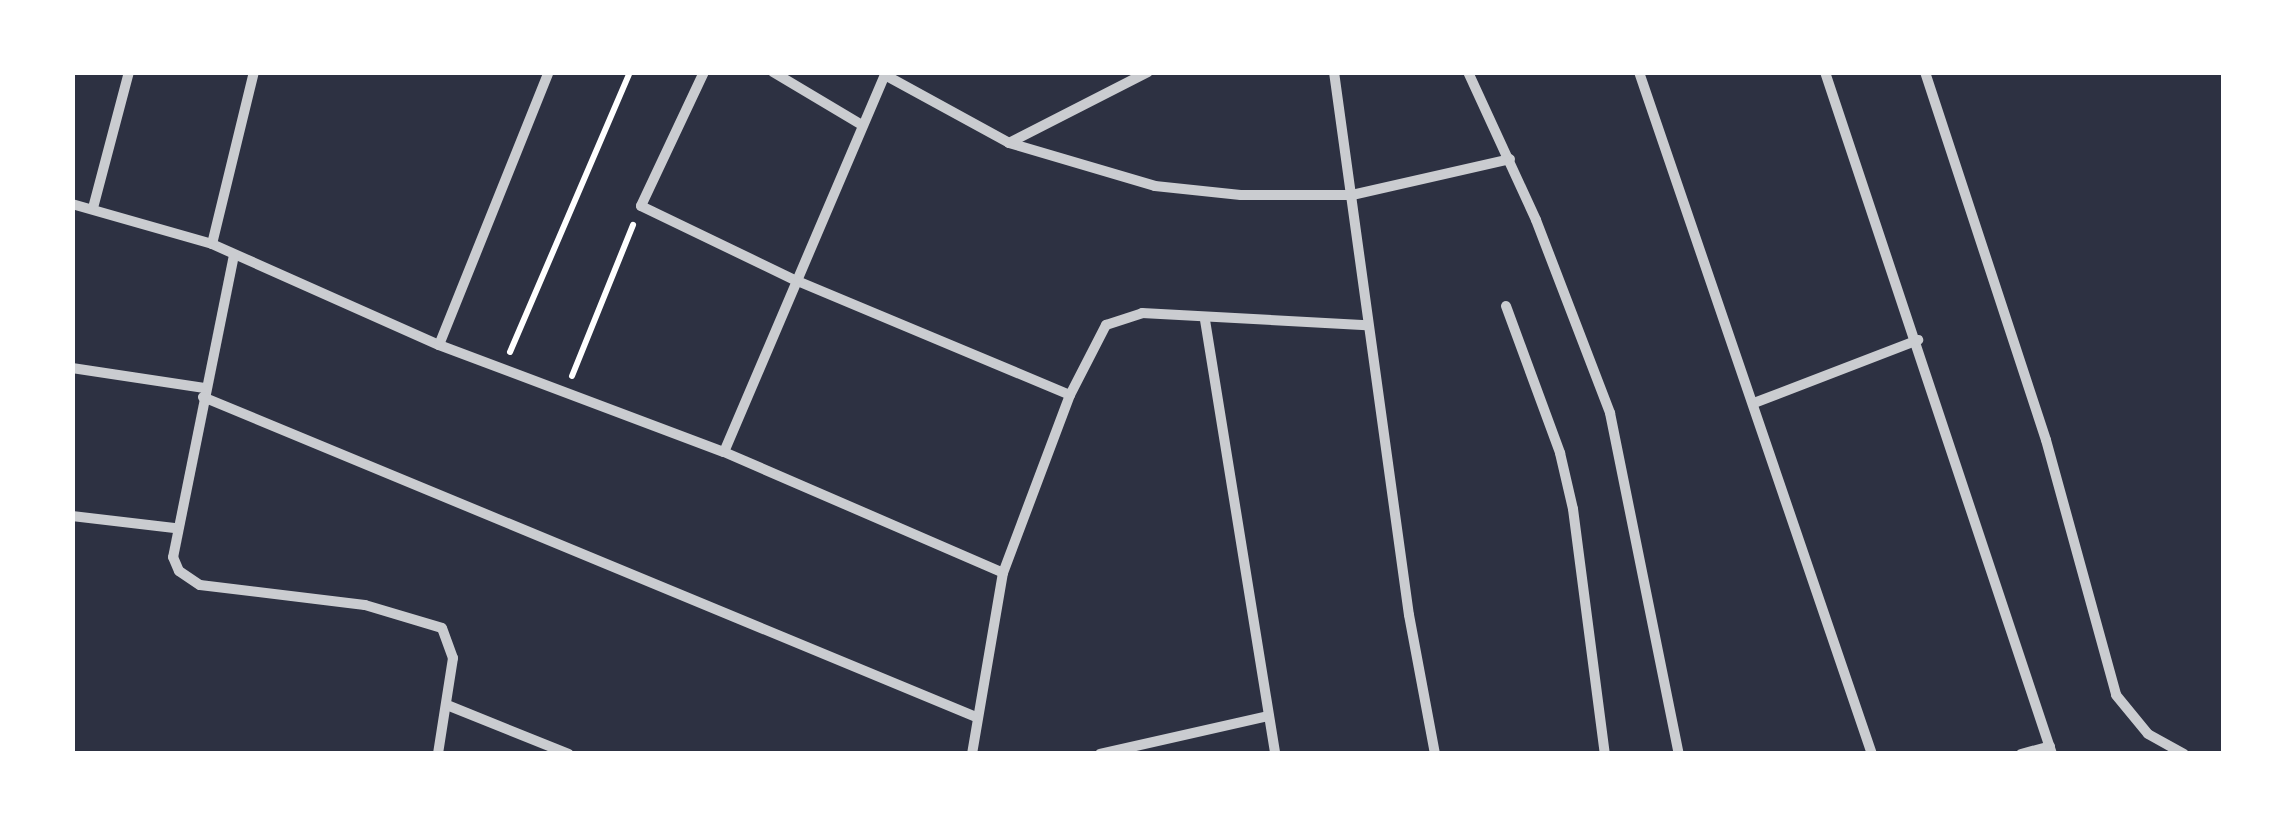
<!DOCTYPE html>
<style>
body{margin:0}
#map{position:relative;width:2296px;height:826px;overflow:hidden;background:#2d3142;font-family:"Fira Sans Condensed",sans-serif}
div>[style]{position:absolute}
.path>*{height:6px;margin:-3px;padding:0 3px;transform-origin:3px;border-radius:3px;background:#fff}
.minor>*{height:10px;margin:-5px;padding:0 5px;transform-origin:5px;border-radius:5px;background:#caccd0}
span{translate:-50% -50%;white-space:nowrap;text-align:center;line-height:1.15;-webkit-text-stroke:10px #fff;paint-order:stroke}
.frame{position:absolute;inset:0;border:75px solid #fff;pointer-events:none}
</style>
<div id="map">
<div class="path">
<div style="left:510px;top:352px;width:305px;rotate:-66.8deg"></div>
<div style="left:572px;top:376px;width:163px;rotate:-68deg"></div>
</div>
<div class="minor">
<div style="left:704px;top:72px;width:148px;rotate:115.2deg"></div>
<div style="left:641px;top:206px;width:171px;rotate:25.7deg"></div>
<div style="left:795px;top:280px;width:298px;rotate:22.7deg"></div>
<div style="left:773px;top:72px;width:104px;rotate:30.8deg"></div>
<div style="left:1334px;top:72px;width:548px;rotate:82.14deg"></div>
<div style="left:1409px;top:615px;width:141px;rotate:79.4deg"></div>
<div style="left:1468px;top:72px;width:163px;rotate:65.3deg"></div>
<div style="left:1536px;top:220px;width:207px;rotate:69deg"></div>
<div style="left:1610px;top:413px;width:348px;rotate:78.6deg"></div>
<div style="left:1639px;top:72px;width:721px;rotate:71.14deg"></div>
<div style="left:1825px;top:72px;width:719px;rotate:71.59deg"></div>
<div style="left:1925px;top:72px;width:387px;rotate:71.8deg"></div>
<div style="left:2046px;top:440px;width:264px;rotate:74.6deg"></div>
<div style="left:2116px;top:695px;width:50px;rotate:50.6deg"></div>
<div style="left:2148px;top:734px;width:41px;rotate:29.1deg"></div>
<div style="left:885px;top:75px;width:141px;rotate:28.7deg"></div>
<div style="left:1009px;top:143px;width:152px;rotate:16.4deg"></div>
<div style="left:1155px;top:186px;width:86px;rotate:6deg"></div>
<div style="left:1241px;top:195px;width:111px"></div>
<div style="left:1352px;top:195px;width:162px;rotate:-12.8deg"></div>
<div style="left:1009px;top:143px;width:156px;rotate:-27.1deg"></div>
<div style="left:72px;top:204px;width:146px;rotate:15.9deg"></div>
<div style="left:212px;top:244px;width:248px;rotate:24deg"></div>
<div style="left:439px;top:345px;width:304px;rotate:20.6deg"></div>
<div style="left:724px;top:452px;width:304px;rotate:23.4deg"></div>
<div style="left:93px;top:208px;width:141px;rotate:-75.2deg"></div>
<div style="left:212px;top:244px;width:177px;rotate:-76.3deg"></div>
<div style="left:234px;top:255px;width:308px;rotate:101.4deg"></div>
<div style="left:173px;top:557px;width:15px;rotate:67deg"></div>
<div style="left:179px;top:571px;width:25px;rotate:34deg"></div>
<div style="left:200px;top:585px;width:166px;rotate:6.9deg"></div>
<div style="left:365px;top:605px;width:80px;rotate:16.6deg"></div>
<div style="left:442px;top:628px;width:32px;rotate:70deg"></div>
<div style="left:453px;top:658px;width:97px;rotate:98.9deg"></div>
<div style="left:1506px;top:306px;width:157px;rotate:69.8deg"></div>
<div style="left:1560px;top:453px;width:57px;rotate:76.9deg"></div>
<div style="left:1573px;top:509px;width:247px;rotate:82.6deg"></div>
<div style="left:1205px;top:320px;width:440px;rotate:80.8deg"></div>
<div style="left:439px;top:345px;width:294px;rotate:-68.1deg"></div>
<div style="left:72px;top:368px;width:134px;rotate:8.6deg"></div>
<div style="left:203px;top:397px;width:837px;rotate:22.49deg"></div>
<div style="left:1754px;top:403px;width:176px;rotate:-21deg"></div>
<div style="left:724px;top:452px;width:413px;rotate:-66.9deg"></div>
<div style="left:72px;top:516px;width:103px;rotate:6.7deg"></div>
<div style="left:447px;top:705px;width:131px;rotate:21.9deg"></div>
<div style="left:972px;top:754px;width:184px;rotate:-80.3deg"></div>
<div style="left:1003px;top:573px;width:190px;rotate:-69.4deg"></div>
<div style="left:1070px;top:395px;width:79px;rotate:-62.8deg"></div>
<div style="left:1106px;top:325px;width:38px;rotate:-18deg"></div>
<div style="left:1142px;top:313px;width:225px;rotate:3.1deg"></div>
<div style="left:1100px;top:754px;width:173px;rotate:-12.7deg"></div>
<div style="left:2021px;top:754px;width:30px;rotate:-15deg"></div>
</div>
<div class="frame"></div>
</div>
